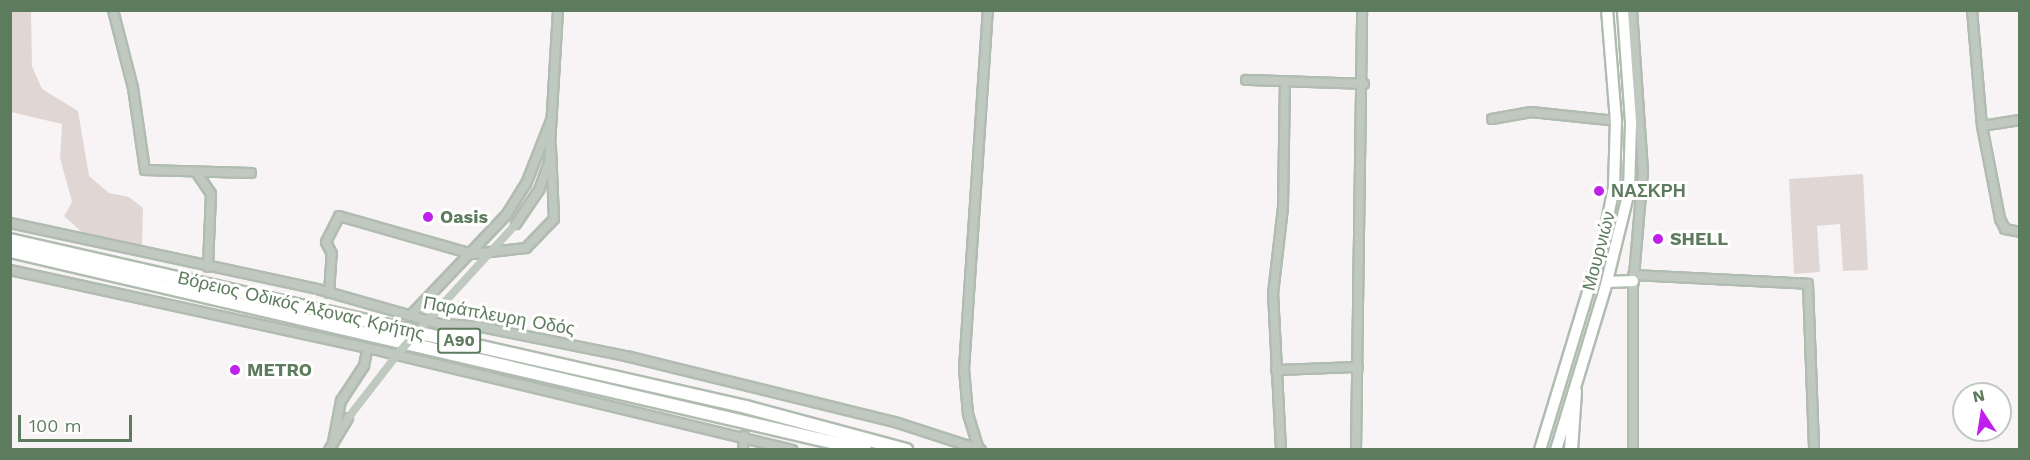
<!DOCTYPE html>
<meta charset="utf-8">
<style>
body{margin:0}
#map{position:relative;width:2030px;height:460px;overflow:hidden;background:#f8f4f6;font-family:"Work Sans",sans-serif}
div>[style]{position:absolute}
.green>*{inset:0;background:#e0d7d5}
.roads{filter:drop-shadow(2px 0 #b1bcb1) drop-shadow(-2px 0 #b1bcb1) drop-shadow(0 2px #b1bcb1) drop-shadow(0 -2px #b1bcb1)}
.minor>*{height:8px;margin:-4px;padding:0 4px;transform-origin:4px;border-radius:4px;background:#c0c9c0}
.major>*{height:10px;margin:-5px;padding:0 5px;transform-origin:5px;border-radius:5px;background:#fff}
.highway>*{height:12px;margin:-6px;padding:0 6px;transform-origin:6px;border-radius:6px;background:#fff}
.minor-bridge>*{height:8px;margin:-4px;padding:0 4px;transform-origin:4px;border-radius:4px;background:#c0c9c0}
.dots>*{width:16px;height:16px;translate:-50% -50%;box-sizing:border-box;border:3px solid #fff;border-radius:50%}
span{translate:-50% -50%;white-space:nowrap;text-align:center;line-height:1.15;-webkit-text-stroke:6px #fff;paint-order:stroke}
.shield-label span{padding:2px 4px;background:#fff;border:2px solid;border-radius:4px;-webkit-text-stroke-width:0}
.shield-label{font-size:16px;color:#5d7b5d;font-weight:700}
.poi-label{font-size:18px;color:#5d7b5d;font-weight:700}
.left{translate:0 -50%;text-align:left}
.street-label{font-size:18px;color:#5d7b5d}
.frame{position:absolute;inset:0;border:12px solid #5d7b5d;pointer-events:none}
.north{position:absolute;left:1952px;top:382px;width:60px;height:60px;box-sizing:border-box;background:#fff;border:2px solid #becabe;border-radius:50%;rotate:348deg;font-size:16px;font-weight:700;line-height:24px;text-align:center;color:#5d7b5d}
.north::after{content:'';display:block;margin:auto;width:21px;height:27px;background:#c020ec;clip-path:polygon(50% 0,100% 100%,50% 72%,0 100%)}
.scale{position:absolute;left:18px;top:415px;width:114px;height:27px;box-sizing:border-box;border:3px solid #5d7b5d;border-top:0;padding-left:8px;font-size:18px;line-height:21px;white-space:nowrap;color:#5d7b5d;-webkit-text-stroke:4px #fff;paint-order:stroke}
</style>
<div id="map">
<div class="green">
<div style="clip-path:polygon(11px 11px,31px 11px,32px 66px,42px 89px,78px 111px,89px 176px,109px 193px,129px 197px,143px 208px,142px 246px,84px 234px,64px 216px,72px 202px,60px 158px,62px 124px,11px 112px)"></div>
<div style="clip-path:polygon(1863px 174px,1868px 270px,1843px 271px,1840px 224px,1817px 226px,1820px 272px,1794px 274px,1789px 179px)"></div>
</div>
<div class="roads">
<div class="minor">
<div style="left:113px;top:10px;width:81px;rotate:75.6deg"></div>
<div style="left:133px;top:88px;width:83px;rotate:81.7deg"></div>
<div style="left:145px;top:170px;width:106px;rotate:1.6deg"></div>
<div style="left:1632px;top:10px;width:161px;rotate:86.1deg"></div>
<div style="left:1643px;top:171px;width:116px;rotate:94.9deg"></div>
<div style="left:1633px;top:287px;width:163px;rotate:90deg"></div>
<div style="left:1972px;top:10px;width:116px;rotate:85.1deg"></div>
<div style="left:1982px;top:126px;width:95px;rotate:79deg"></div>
<div style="left:2000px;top:219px;width:11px;rotate:63deg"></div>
<div style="left:2005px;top:229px;width:15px;rotate:11deg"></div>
<div style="left:1246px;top:80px;width:118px;rotate:1.9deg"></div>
<div style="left:1492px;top:119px;width:40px;rotate:-10deg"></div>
<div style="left:1531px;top:112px;width:85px;rotate:6deg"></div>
<div style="left:1982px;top:126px;width:38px;rotate:-9deg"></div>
<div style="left:197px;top:173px;width:25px;rotate:56deg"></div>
<div style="left:211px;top:194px;width:73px;rotate:92.4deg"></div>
<div style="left:10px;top:223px;width:314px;rotate:12.1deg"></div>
<div style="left:317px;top:289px;width:128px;rotate:15.9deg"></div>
<div style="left:440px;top:324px;width:37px;rotate:3deg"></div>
<div style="left:477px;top:326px;width:152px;rotate:11.4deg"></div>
<div style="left:626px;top:356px;width:280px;rotate:13.8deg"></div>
<div style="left:898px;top:423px;width:87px;rotate:18deg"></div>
<div style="left:516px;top:224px;width:41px;rotate:-55.9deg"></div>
<div style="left:539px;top:190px;width:30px;rotate:-70deg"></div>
<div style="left:549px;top:162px;width:152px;rotate:-86.6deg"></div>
<div style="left:10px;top:270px;width:384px;rotate:12.3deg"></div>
<div style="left:385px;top:352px;width:419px;rotate:13.5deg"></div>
<div style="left:1633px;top:275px;width:175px;rotate:2.9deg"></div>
<div style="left:1808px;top:284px;width:166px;rotate:87.9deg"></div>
<div style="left:329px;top:293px;width:39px;rotate:-86deg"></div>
<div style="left:332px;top:254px;width:13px;rotate:-117deg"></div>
<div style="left:326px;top:242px;width:29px;rotate:-63deg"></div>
<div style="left:339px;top:216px;width:138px;rotate:15.9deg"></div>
<div style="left:472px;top:254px;width:54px;rotate:-6.3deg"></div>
<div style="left:526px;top:248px;width:40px;rotate:-46deg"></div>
<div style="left:554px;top:219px;width:72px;rotate:-92.4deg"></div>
<div style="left:410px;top:316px;width:141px;rotate:-46.4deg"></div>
<div style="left:507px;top:214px;width:36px;rotate:-58deg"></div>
<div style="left:526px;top:184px;width:71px;rotate:-68.5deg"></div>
<div style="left:1276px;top:370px;width:82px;rotate:-2.1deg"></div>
<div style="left:333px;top:442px;width:42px;rotate:-79deg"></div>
<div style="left:341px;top:401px;width:42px;rotate:-56.7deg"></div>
<div style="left:364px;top:366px;width:15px;rotate:-79deg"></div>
<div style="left:329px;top:450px;width:37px;rotate:-59deg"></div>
<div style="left:743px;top:450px;width:14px;rotate:-86deg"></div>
<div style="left:979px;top:450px;width:38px;rotate:-107deg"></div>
<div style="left:968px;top:414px;width:45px;rotate:-95.1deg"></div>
<div style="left:964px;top:369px;width:360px;rotate:-86.2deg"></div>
<div style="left:1281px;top:450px;width:156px;rotate:-92.9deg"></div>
<div style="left:1273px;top:294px;width:88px;rotate:-83.4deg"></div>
<div style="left:1283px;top:207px;width:125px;rotate:-89.1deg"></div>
<div style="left:1356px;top:450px;width:440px;rotate:-89.2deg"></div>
</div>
<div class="major">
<div style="left:1607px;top:282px;width:26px;rotate:-2deg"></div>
<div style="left:1540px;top:450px;width:217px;rotate:-73.1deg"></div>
<div style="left:1603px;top:242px;width:56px;rotate:-78.7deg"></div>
<div style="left:1614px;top:187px;width:66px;rotate:-88.3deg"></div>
<div style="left:1616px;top:121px;width:111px;rotate:-94.6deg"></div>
<div style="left:1556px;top:450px;width:168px;rotate:-73.1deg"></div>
<div style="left:1605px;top:289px;width:101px;rotate:-76.2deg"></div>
<div style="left:1629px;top:191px;width:69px;rotate:-88.3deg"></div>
<div style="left:1631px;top:122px;width:112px;rotate:-94.1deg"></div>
</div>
<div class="highway">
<div style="left:10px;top:240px;width:755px;rotate:12.78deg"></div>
<div style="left:746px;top:407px;width:166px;rotate:15deg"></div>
<div style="left:10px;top:251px;width:878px;rotate:13.1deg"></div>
<div style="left:1571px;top:450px;width:59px;rotate:-86.1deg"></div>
</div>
</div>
<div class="minor-bridge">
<div style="left:348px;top:418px;width:85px;rotate:-52.2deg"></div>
<div style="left:400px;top:351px;width:172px;rotate:-47.6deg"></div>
</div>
<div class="dots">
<div style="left:1599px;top:191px;background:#c020ec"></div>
<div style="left:428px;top:217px;background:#c020ec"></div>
<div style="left:1658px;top:239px;background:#c020ec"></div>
<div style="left:235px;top:370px;background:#c020ec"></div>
</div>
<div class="shield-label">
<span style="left:459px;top:341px">Α90</span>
</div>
<div class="poi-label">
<span class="left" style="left:1611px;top:191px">ΝΑΣΚΡΗ</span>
<span class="left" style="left:440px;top:217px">Oasis</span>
<span class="left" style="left:1670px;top:239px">SHELL</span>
<span class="left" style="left:247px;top:370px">METRO</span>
</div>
<div class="street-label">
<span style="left:1599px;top:251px;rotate:-75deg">Μουρνιών</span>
<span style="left:301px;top:306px;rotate:13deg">Βόρειος Οδικός Άξονας Κρήτης</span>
<span style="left:499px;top:316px;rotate:10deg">Παράπλευρη Οδός</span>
</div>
<div class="frame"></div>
<div class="north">N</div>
<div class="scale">100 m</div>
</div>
